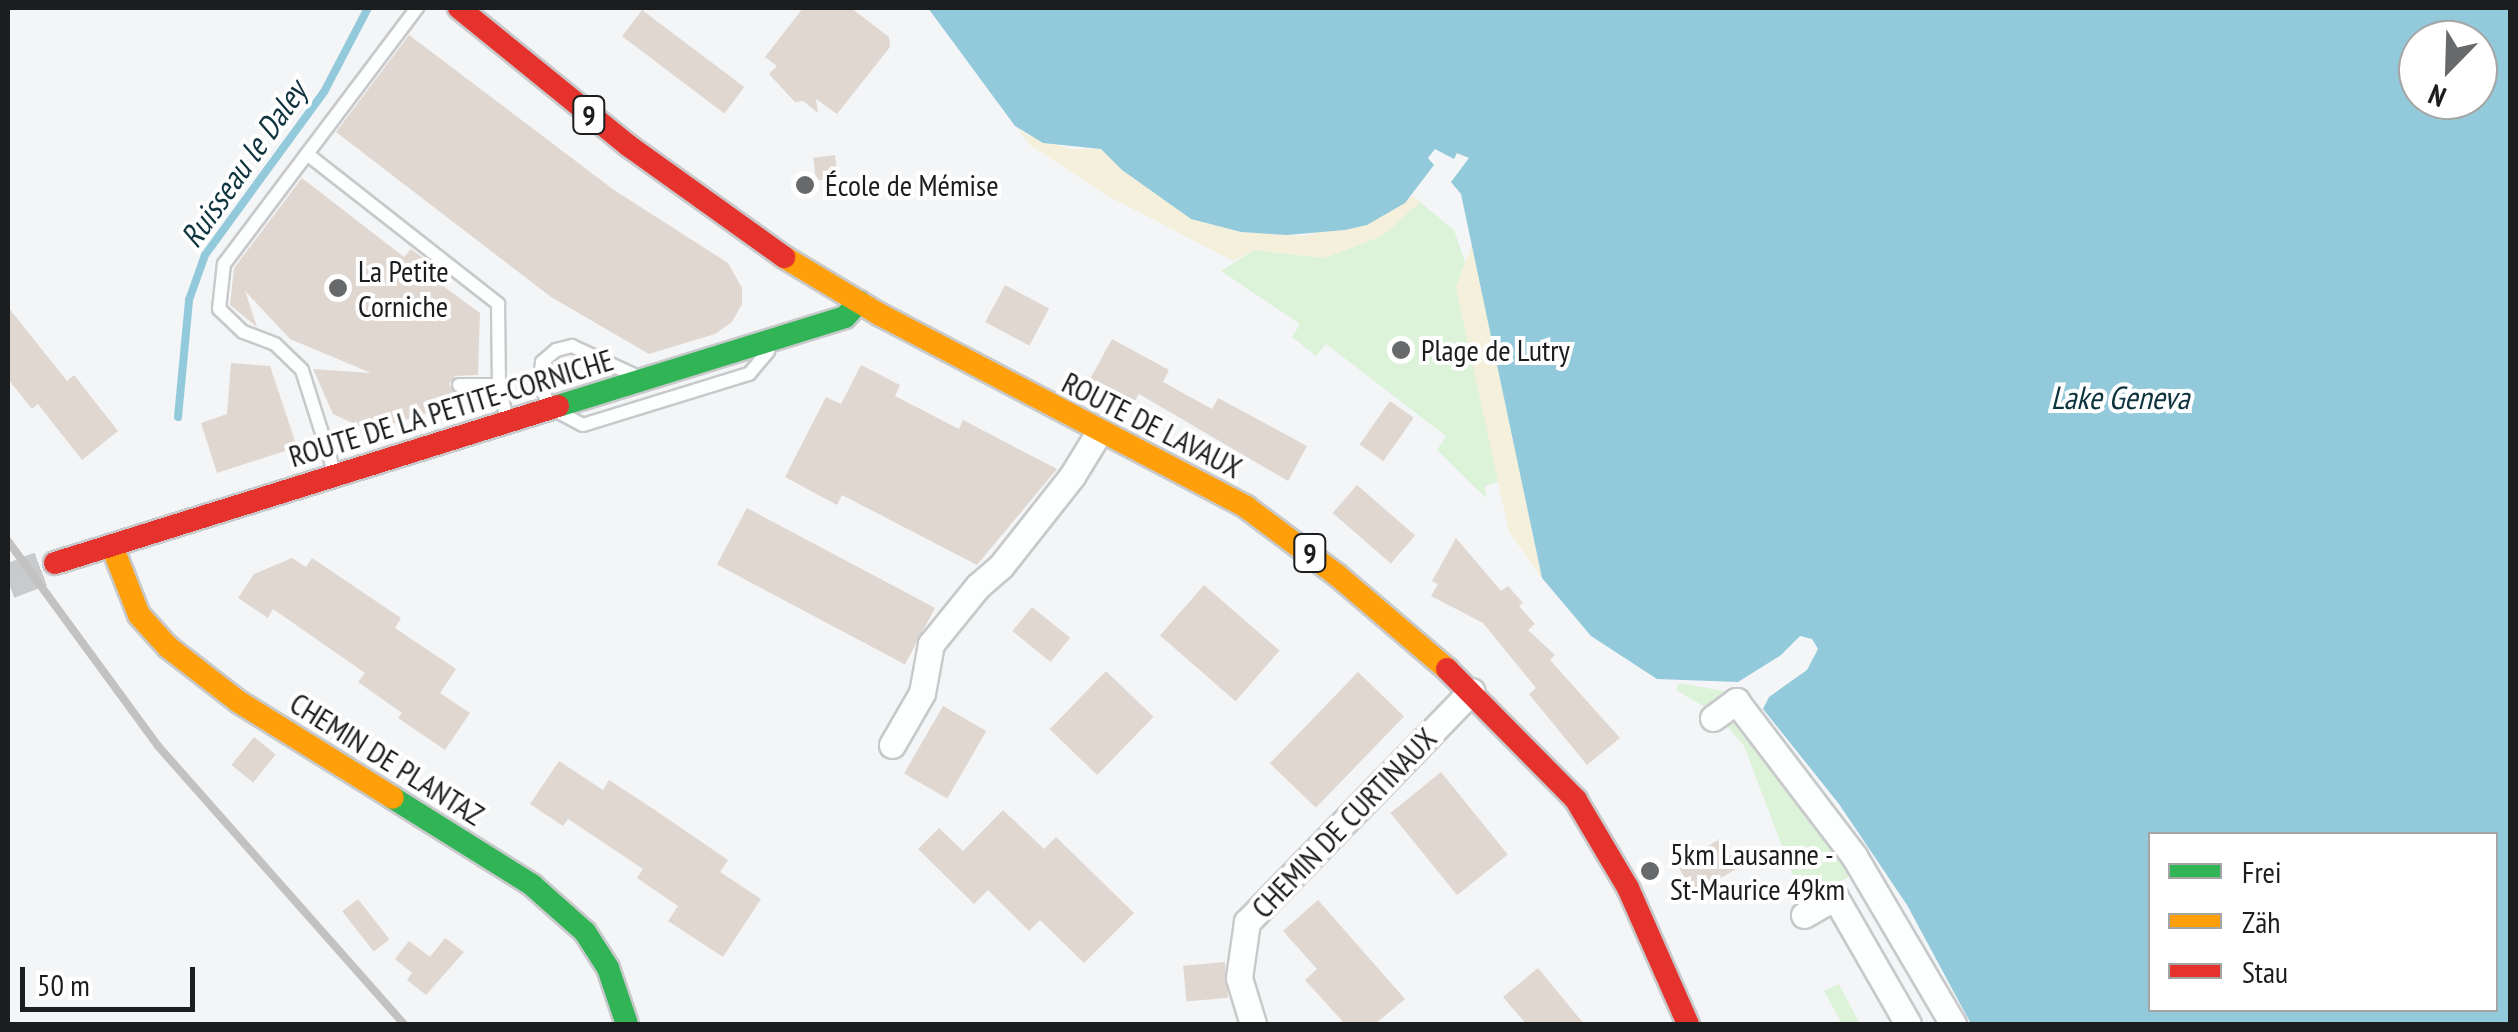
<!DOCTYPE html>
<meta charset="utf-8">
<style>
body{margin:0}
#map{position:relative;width:2518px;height:1032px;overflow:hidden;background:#f3f5f7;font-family:"PT Sans Narrow",sans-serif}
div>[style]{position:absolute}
.green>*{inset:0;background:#dcf3d9}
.sand>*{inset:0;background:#f4f0dc}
.water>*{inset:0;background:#93cadb}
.stream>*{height:8px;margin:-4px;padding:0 4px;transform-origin:4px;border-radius:4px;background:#93cadb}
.building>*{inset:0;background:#e1d7d1;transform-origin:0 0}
.secondary-tunnel>*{height:35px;margin-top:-17.5px;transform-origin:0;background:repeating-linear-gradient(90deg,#c8cacc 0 35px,transparent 0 53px)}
.roads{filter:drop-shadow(2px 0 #c8c9ca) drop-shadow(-2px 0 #c8c9ca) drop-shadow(0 2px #c8c9ca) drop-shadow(0 -2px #c8c9ca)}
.lane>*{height:12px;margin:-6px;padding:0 6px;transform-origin:6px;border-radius:6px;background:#fdfefe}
.street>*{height:25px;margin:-12.5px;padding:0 12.5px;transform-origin:12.5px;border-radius:12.5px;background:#fdfefe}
.fast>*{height:22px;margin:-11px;padding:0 11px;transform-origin:11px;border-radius:11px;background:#30b455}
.slow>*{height:22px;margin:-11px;padding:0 11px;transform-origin:11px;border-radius:11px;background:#ff9f0a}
.jam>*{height:22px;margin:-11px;padding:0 11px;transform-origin:11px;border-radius:11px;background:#e5322d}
.rail>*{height:8px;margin:-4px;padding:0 4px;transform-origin:4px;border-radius:4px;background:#c2c2c2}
.dots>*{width:28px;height:28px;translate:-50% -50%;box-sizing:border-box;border:5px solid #fff;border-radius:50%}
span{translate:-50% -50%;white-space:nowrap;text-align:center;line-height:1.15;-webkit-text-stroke:8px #fff;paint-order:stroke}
.shield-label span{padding:2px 8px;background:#fff;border:2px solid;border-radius:8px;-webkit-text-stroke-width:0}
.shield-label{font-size:28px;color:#1c1d1f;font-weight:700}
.poi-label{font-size:30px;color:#1c1d1f}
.left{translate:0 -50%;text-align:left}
.street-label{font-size:30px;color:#1c1d1f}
.water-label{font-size:32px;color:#0f343f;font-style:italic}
.frame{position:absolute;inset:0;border:10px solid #1c1d1f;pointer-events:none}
.legend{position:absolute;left:2148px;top:832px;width:350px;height:180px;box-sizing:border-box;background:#fff;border:2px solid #a4a5a5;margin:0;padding:12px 18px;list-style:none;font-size:30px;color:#1c1d1f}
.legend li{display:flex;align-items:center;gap:20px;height:50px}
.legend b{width:50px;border:2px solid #a4a5a5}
.north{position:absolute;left:2398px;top:20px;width:100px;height:100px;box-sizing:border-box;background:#fff;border:2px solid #a4a5a5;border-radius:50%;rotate:203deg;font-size:28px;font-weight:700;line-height:40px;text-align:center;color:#1c1d1f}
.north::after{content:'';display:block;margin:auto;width:35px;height:45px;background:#67696b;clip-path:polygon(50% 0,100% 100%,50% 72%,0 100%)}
.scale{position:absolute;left:20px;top:967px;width:175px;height:45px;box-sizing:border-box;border:5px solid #1c1d1f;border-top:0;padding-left:12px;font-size:30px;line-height:35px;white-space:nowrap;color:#1c1d1f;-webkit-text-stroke:8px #fff;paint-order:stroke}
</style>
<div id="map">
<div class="green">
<div style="clip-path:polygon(1420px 202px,1454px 230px,1465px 262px,1456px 288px,1500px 481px,1485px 486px,1486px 498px,1437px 450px,1446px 436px,1326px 344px,1316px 356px,1292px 337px,1300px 324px,1221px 271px,1254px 250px,1324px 258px,1382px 236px)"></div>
<div style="clip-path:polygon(1679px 683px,1734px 693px,1866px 866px,1804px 904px,1744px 746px,1717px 714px,1676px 690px)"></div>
<div style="clip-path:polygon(1839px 984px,1860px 1024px,1842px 1024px,1824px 991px)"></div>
</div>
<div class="sand">
<div style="clip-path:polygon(1015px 126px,1029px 136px,1070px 149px,1101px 149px,1122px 170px,1191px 219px,1241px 232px,1305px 236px,1326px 229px,1345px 230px,1367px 225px,1413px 196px,1420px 202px,1382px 236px,1324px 258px,1254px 250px,1233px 261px,1110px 197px,1031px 146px)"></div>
<div style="clip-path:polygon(1472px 245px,1537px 555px,1542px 578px,1509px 532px,1466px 334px,1456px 287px)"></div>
</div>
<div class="water">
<div style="clip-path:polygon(evenodd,928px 8px,2510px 8px,2510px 1024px,1971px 1024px,1907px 905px,1839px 804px,1763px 709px,1769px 697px,1807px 670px,1818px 649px,1812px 639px,1800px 636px,1781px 655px,1738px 682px,1657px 679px,1591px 636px,1542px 578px,1461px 194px,1451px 182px,1469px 158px,1457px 153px,1454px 159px,1435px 149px,1428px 158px,1434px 165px,1405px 203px,1367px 225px,1345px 230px,1287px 235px,1241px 232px,1191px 219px,1122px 170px,1101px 149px,1043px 143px,1015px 126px,928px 8px,2418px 40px,2478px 40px,2478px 100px,2418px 100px,2418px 40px,928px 8px,2150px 834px,2496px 834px,2496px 1010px,2150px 1010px,2150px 834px)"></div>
</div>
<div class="stream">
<div style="left:178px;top:417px;width:118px;rotate:-84.6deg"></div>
<div style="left:189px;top:300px;width:48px;rotate:-70.4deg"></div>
<div style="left:205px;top:255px;width:202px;rotate:-53.9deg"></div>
<div style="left:324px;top:92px;width:95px;rotate:-62.4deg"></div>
</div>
<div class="building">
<div style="clip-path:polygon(803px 8px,851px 8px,889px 37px,890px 47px,837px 114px,816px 99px,818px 113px,803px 101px,795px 102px,769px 74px,777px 66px,765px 57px)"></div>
<div style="left:642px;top:10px;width:128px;height:33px;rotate:37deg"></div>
<div style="clip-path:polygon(409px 35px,614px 190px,728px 263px,742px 288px,742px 304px,732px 322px,715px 334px,649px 354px,551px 297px,336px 132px)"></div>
<div style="left:835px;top:155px;width:23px;height:22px;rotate:83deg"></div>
<div style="clip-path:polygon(302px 178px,404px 257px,411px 249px,431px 264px,424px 272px,480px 313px,478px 375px,455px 376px,449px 384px,455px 394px,478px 397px,370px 431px,333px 414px,313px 369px,371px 373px,290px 339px,245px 291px,257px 327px,230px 305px,234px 268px)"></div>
<div style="left:1005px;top:285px;width:50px;height:42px;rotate:28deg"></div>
<div style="clip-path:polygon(8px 307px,67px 381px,74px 375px,118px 431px,82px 460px,38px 404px,32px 409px,8px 379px)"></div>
<div style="clip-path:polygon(1112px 339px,1169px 370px,1163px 382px,1212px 409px,1218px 398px,1307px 446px,1288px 481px,1139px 394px,1134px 403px,1090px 379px)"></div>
<div style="clip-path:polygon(231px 363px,270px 366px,297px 447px,217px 473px,201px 423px,227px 414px)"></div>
<div style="clip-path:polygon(861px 365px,900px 385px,895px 396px,959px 429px,963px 420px,1057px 469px,977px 565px,842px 495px,837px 505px,785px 477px,826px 397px,841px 404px)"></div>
<div style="left:1390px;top:401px;width:29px;height:53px;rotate:35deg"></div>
<div style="left:1357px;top:485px;width:77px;height:37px;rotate:41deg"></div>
<div style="left:747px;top:508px;width:213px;height:64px;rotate:28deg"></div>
<div style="clip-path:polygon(1456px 538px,1501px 591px,1508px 586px,1523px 603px,1519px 606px,1535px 624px,1528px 630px,1555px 655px,1550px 660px,1620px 738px,1587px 765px,1529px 694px,1536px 688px,1483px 623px,1431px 596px,1438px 584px,1432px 581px)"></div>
<div style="clip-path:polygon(292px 558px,306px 567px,312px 558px,401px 618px,395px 628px,456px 669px,440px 693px,470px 713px,445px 750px,398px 718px,402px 713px,358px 682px,365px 673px,273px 609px,268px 618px,238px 598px,254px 574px)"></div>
<div style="left:1204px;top:585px;width:100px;height:67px;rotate:41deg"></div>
<div style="left:1032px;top:607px;width:49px;height:31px;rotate:39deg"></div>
<div style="left:1106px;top:671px;width:66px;height:81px;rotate:44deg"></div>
<div style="left:1358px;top:672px;width:64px;height:127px;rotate:44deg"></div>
<div style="left:943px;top:706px;width:50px;height:78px;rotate:30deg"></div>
<div style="left:254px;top:737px;width:28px;height:36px;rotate:39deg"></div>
<div style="clip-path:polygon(559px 761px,603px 790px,609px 780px,652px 808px,728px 860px,720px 872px,761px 899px,723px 957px,668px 921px,678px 906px,637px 878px,643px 869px,568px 819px,563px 826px,530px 804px)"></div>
<div style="left:1441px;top:772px;width:106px;height:65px;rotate:51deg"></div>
<div style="clip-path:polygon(1003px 810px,1044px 849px,1056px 837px,1134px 913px,1084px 963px,1040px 920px,1029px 931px,988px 890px,974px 904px,918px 849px,939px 828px,963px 851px)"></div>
<div style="left:1720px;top:839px;width:34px;height:50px;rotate:60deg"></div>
<div style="left:358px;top:899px;width:51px;height:20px;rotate:52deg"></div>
<div style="clip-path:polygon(1318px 900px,1405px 999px,1375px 1024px,1345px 1024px,1305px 980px,1317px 969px,1283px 931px)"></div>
<div style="clip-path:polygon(445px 938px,464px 952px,426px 995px,407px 980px,412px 973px,395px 959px,409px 941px,430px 957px)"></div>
<div style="left:1225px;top:962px;width:36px;height:42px;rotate:85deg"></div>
<div style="clip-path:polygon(1538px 968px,1584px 1024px,1526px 1024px,1503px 997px)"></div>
</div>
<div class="secondary-tunnel">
<div style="left:8px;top:581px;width:50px;rotate:-21deg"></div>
</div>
<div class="roads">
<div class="lane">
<div style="left:307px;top:154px;width:243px;rotate:38.1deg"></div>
<div style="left:498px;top:304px;width:81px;rotate:89.3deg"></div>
<div style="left:499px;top:385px;width:35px;rotate:77deg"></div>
<div style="left:636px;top:376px;width:71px;rotate:-154.9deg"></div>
<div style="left:572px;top:346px;width:16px;rotate:166deg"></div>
<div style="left:556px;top:350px;width:18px;rotate:139deg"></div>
<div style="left:542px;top:362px;width:19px;rotate:96deg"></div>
<div style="left:540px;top:381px;width:28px;rotate:71deg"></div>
<div style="left:549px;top:407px;width:38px;rotate:28deg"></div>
<div style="left:583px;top:425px;width:174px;rotate:-17.1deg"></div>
<div style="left:749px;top:374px;width:30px;rotate:-50deg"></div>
<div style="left:459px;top:385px;width:40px"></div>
<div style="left:334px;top:471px;width:106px;rotate:-107.6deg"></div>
<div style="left:302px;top:370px;width:37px;rotate:-136deg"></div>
<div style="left:275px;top:344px;width:34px;rotate:-159deg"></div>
<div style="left:243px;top:332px;width:33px;rotate:-136deg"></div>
<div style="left:219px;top:309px;width:45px;rotate:-83.7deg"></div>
<div style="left:224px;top:264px;width:321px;rotate:-53deg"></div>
</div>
<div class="street">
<div style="left:1713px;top:718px;width:29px;rotate:-36deg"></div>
<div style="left:1736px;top:701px;width:195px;rotate:52.7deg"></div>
<div style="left:1854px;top:856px;width:195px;rotate:59.5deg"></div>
<div style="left:892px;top:745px;width:60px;rotate:-60deg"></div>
<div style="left:922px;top:693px;width:50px;rotate:-79.6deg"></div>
<div style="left:931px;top:644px;width:75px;rotate:-51deg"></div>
<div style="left:978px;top:586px;width:30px;rotate:-41deg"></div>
<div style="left:1001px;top:566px;width:115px;rotate:-51.7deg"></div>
<div style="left:1072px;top:476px;width:52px;rotate:-58.5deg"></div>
<div style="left:1804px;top:915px;width:36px;rotate:-30deg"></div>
<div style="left:1835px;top:897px;width:146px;rotate:60.1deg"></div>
<div style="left:1253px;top:1024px;width:48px;rotate:-106.9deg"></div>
<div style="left:1239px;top:978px;width:57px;rotate:-81.9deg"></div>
<div style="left:1247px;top:922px;width:322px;rotate:-45.8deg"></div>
</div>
<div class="fast">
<div style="left:558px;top:406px;width:300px;rotate:-17.2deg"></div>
<div style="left:845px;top:317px;width:21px;rotate:-47deg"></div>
<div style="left:393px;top:798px;width:164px;rotate:32deg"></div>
<div style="left:532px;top:885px;width:71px;rotate:41.6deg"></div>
<div style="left:585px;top:932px;width:43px;rotate:57.4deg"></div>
<div style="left:608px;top:968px;width:59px;rotate:71.3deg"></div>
</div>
<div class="slow">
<div style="left:784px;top:257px;width:111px;rotate:31deg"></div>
<div style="left:879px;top:314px;width:415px;rotate:27.7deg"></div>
<div style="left:1246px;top:507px;width:114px;rotate:36.8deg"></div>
<div style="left:1337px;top:575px;width:145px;rotate:40.5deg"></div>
<div style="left:112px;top:546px;width:74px;rotate:68.6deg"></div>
<div style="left:139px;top:615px;width:43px;rotate:47.8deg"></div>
<div style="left:168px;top:647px;width:90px;rotate:37.8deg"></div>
<div style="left:239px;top:702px;width:181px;rotate:31.9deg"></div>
</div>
<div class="jam">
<div style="left:459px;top:8px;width:219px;rotate:39.1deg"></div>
<div style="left:629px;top:146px;width:191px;rotate:35.6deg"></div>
<div style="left:55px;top:563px;width:527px;rotate:-17.33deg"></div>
<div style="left:1447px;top:669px;width:184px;rotate:45.4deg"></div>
<div style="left:1576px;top:800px;width:102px;rotate:59.4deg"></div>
<div style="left:1628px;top:888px;width:149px;rotate:66.2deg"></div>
</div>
</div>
<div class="rail">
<div style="left:8px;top:541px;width:254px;rotate:53.8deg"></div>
<div style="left:158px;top:746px;width:371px;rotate:48.5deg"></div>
</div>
<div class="dots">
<div style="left:805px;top:185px;background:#67696b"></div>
<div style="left:338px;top:288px;background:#67696b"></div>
<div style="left:1401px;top:350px;background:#67696b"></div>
<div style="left:1650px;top:871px;background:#67696b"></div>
</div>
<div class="shield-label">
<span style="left:589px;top:115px">9</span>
<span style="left:1310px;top:553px">9</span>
</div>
<div class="poi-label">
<span class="left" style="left:825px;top:185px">École de Mémise</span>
<span class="left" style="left:358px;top:288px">La Petite<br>Corniche</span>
<span class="left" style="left:1421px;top:350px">Plage de Lutry</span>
<span class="left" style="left:1670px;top:871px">5km Lausanne -<br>St-Maurice 49km</span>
</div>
<div class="street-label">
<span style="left:451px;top:408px;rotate:-17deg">ROUTE DE LA PETITE-CORNICHE</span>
<span style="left:1152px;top:425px;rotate:27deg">ROUTE DE LAVAUX</span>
<span style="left:387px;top:759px;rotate:32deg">CHEMIN DE PLANTAZ</span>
<span style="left:1344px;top:823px;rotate:-46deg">CHEMIN DE CURTINAUX</span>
</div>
<div class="water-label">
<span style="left:243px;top:164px;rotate:-55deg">Ruisseau le Daley</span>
<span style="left:2120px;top:397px">Lake Geneva</span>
</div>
<div class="frame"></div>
<ul class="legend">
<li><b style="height:12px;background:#30b455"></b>Frei</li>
<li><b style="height:12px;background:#ff9f0a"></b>Zäh</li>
<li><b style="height:12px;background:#e5322d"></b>Stau</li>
</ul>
<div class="north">N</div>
<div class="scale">50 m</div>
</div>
